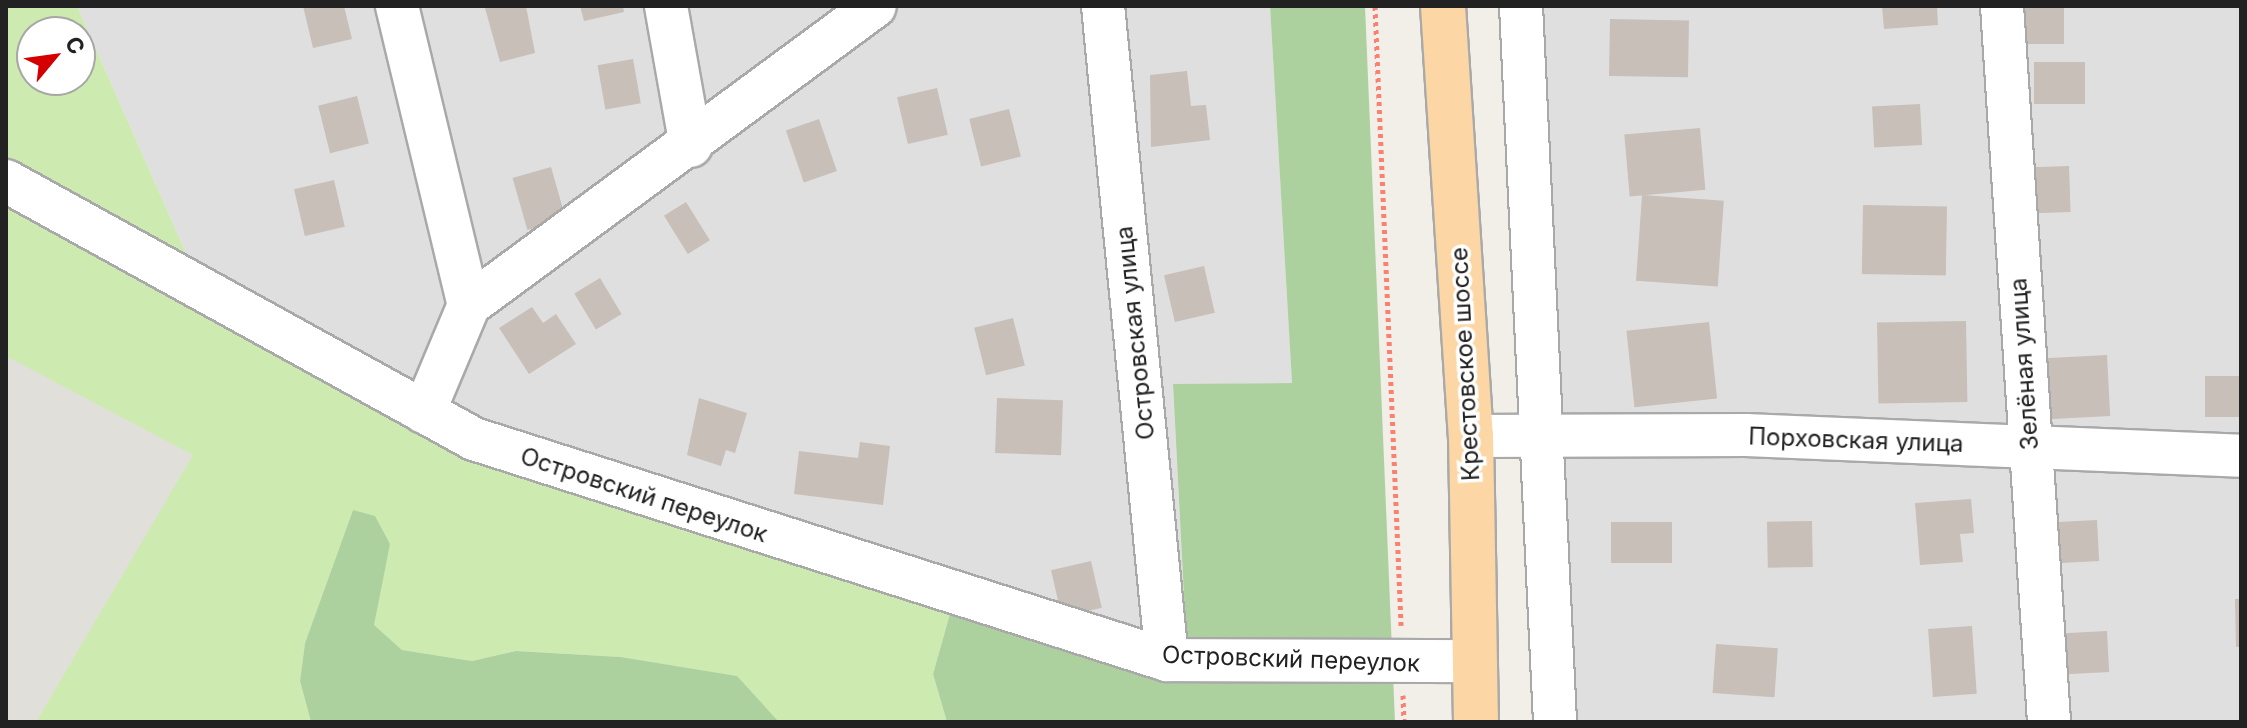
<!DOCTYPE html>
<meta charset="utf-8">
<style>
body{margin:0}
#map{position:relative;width:2247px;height:728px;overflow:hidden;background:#f2efe9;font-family:Inter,sans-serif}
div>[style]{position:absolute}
.residential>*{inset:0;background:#e0dfdf}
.airport>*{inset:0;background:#e1dfda}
.grass>*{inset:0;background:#cdebb0}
.forest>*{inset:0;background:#add19e}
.building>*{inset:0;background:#c7bfb8;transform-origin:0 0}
.path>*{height:5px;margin-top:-2.5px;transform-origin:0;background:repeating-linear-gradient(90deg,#fa8072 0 4px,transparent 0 8px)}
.roads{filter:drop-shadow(2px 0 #a9a9a9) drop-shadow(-2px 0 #a9a9a9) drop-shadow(0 2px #a9a9a9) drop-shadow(0 -2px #a9a9a9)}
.minor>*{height:42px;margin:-21px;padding:0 21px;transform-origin:21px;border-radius:21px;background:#fff}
.major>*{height:44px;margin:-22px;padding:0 22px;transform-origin:22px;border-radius:22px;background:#fcd6a4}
span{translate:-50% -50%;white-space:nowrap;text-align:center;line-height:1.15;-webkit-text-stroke:7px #fff;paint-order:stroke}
.street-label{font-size:24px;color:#222}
.frame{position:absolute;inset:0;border:8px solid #222;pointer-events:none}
.north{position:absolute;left:16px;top:16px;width:80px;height:80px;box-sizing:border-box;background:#fff;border:2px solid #a7a7a7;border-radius:50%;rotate:61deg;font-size:22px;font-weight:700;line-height:32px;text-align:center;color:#222}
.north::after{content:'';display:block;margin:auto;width:28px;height:36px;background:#d40000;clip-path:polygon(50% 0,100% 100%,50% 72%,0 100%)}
</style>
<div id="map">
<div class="residential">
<div style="clip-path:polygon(77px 6px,1270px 6px,1292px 383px,1173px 385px,1187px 656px,403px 409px,215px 319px)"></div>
<div style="clip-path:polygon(1498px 6px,2241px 6px,2241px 722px,1535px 722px,1526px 435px)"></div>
</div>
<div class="airport">
<div style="clip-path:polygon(6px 228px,288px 376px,187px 722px,6px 722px)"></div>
</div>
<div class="grass">
<div style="clip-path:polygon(evenodd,6px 6px,77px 6px,215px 319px,403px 409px,955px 596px,933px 674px,947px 722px,779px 722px,736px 676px,621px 657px,516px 651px,472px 661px,402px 650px,373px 625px,390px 543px,353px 510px,305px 643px,300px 681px,311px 722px,36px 722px,193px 455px,6px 356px,6px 6px,32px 32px,80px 32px,80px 80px,32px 80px,32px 32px)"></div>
</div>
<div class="forest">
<div style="clip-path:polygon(1270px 6px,1365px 6px,1395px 722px,947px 722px,933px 674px,955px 596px,1187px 655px,1173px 384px,1292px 383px)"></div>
<div style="clip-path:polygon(353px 510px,375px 516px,390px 544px,374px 625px,402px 650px,472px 661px,516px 651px,621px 657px,737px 676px,779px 722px,311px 722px,300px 681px,305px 643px)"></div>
</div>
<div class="building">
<div style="clip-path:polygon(303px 6px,344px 6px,352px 39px,313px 48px)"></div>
<div style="clip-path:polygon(526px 6px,535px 53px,500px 62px,485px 8px)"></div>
<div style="clip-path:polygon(580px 6px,623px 6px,624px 12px,584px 21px)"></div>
<div style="clip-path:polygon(1882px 6px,1937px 6px,1938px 25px,1884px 29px)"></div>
<div style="left:2016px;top:6px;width:48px;height:38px"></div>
<div style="left:1610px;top:19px;width:79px;height:57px;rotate:1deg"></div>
<div style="left:633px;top:59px;width:45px;height:36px;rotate:80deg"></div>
<div style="left:2034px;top:62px;width:51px;height:42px"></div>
<div style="clip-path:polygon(1187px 71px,1191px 106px,1206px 105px,1210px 140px,1151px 147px,1150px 75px)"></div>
<div style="left:937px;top:88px;width:48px;height:41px;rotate:77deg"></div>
<div style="left:357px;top:96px;width:49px;height:40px;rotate:76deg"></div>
<div style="left:1920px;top:104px;width:41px;height:48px;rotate:87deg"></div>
<div style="left:1009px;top:109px;width:49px;height:41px;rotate:76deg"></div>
<div style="left:819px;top:119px;width:55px;height:35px;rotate:71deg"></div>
<div style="left:1700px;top:128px;width:62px;height:76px;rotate:85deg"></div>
<div style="left:2069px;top:166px;width:46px;height:38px;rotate:88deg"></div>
<div style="left:551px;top:167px;width:54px;height:40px;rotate:74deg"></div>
<div style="left:334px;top:180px;width:48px;height:41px;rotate:77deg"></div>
<div style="left:1642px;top:195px;width:82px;height:86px;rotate:4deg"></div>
<div style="left:686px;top:202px;width:45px;height:26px;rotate:58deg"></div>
<div style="left:1863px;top:205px;width:84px;height:69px;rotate:1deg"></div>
<div style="left:1204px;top:266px;width:48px;height:41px;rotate:77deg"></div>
<div style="left:600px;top:278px;width:42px;height:30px;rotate:59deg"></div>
<div style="clip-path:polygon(532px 307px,543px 323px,556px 314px,576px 344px,529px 374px,499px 328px)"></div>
<div style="left:1013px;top:318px;width:49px;height:40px;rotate:76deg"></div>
<div style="left:1966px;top:321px;width:81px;height:89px;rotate:89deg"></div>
<div style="left:1709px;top:322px;width:77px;height:83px;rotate:84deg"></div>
<div style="left:2107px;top:355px;width:61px;height:62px;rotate:87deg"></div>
<div style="left:2241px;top:376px;width:41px;height:36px;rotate:90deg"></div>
<div style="clip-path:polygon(699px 398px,747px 413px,735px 453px,726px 450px,721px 466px,687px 455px)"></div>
<div style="left:997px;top:398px;width:66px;height:55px;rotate:2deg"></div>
<div style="clip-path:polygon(860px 442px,890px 446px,883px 505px,794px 494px,799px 451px,858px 458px)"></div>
<div style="clip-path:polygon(1971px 499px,1974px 533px,1960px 534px,1963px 562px,1920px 565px,1915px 503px)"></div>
<div style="left:2097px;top:520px;width:41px;height:48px;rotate:87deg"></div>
<div style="left:1812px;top:521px;width:46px;height:45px;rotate:89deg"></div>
<div style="left:1611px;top:522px;width:61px;height:41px"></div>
<div style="left:1091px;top:561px;width:48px;height:41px;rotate:77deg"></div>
<div style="clip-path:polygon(2235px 599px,2241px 599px,2241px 647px,2236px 647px)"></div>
<div style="left:1972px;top:626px;width:68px;height:44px;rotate:86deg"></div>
<div style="left:2107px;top:631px;width:41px;height:48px;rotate:87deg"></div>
<div style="left:1716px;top:644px;width:62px;height:49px;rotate:4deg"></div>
</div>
<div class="path">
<div style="left:1375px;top:6px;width:620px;rotate:87.59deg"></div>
<div style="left:1403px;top:695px;width:27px;rotate:88deg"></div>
</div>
<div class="roads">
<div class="minor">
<div style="left:397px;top:6px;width:308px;rotate:76.5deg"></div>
<div style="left:666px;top:6px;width:142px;rotate:79.9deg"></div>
<div style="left:1103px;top:6px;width:657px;rotate:84.41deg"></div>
<div style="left:1521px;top:6px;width:717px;rotate:87.28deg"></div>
<div style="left:2002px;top:6px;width:718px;rotate:86.24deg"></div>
<div style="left:6px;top:181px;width:534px;rotate:28.87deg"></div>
<div style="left:474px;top:439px;width:727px;rotate:17.69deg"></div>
<div style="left:1167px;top:660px;width:308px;rotate:0.2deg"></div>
<div style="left:424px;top:412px;width:116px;rotate:-67.2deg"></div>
<div style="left:469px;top:305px;width:504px;rotate:-36.37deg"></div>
<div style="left:1471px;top:436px;width:275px;rotate:-0.2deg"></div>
<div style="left:1746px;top:435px;width:495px;rotate:2.4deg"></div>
</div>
<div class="major">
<div style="left:1443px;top:6px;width:431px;rotate:86.3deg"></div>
<div style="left:1471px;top:436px;width:286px;rotate:89deg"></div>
</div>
</div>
<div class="street-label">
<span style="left:1135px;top:333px;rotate:-96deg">Островская улица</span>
<span style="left:1465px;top:364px;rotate:-93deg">Крестовское шоссе</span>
<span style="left:2024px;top:364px;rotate:-94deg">Зелёная улица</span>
<span style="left:1856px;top:440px;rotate:2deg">Порховская улица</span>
<span style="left:644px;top:495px;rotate:18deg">Островский переулок</span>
<span style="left:1291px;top:659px;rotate:2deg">Островский переулок</span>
</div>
<div class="frame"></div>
<div class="north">С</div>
</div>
